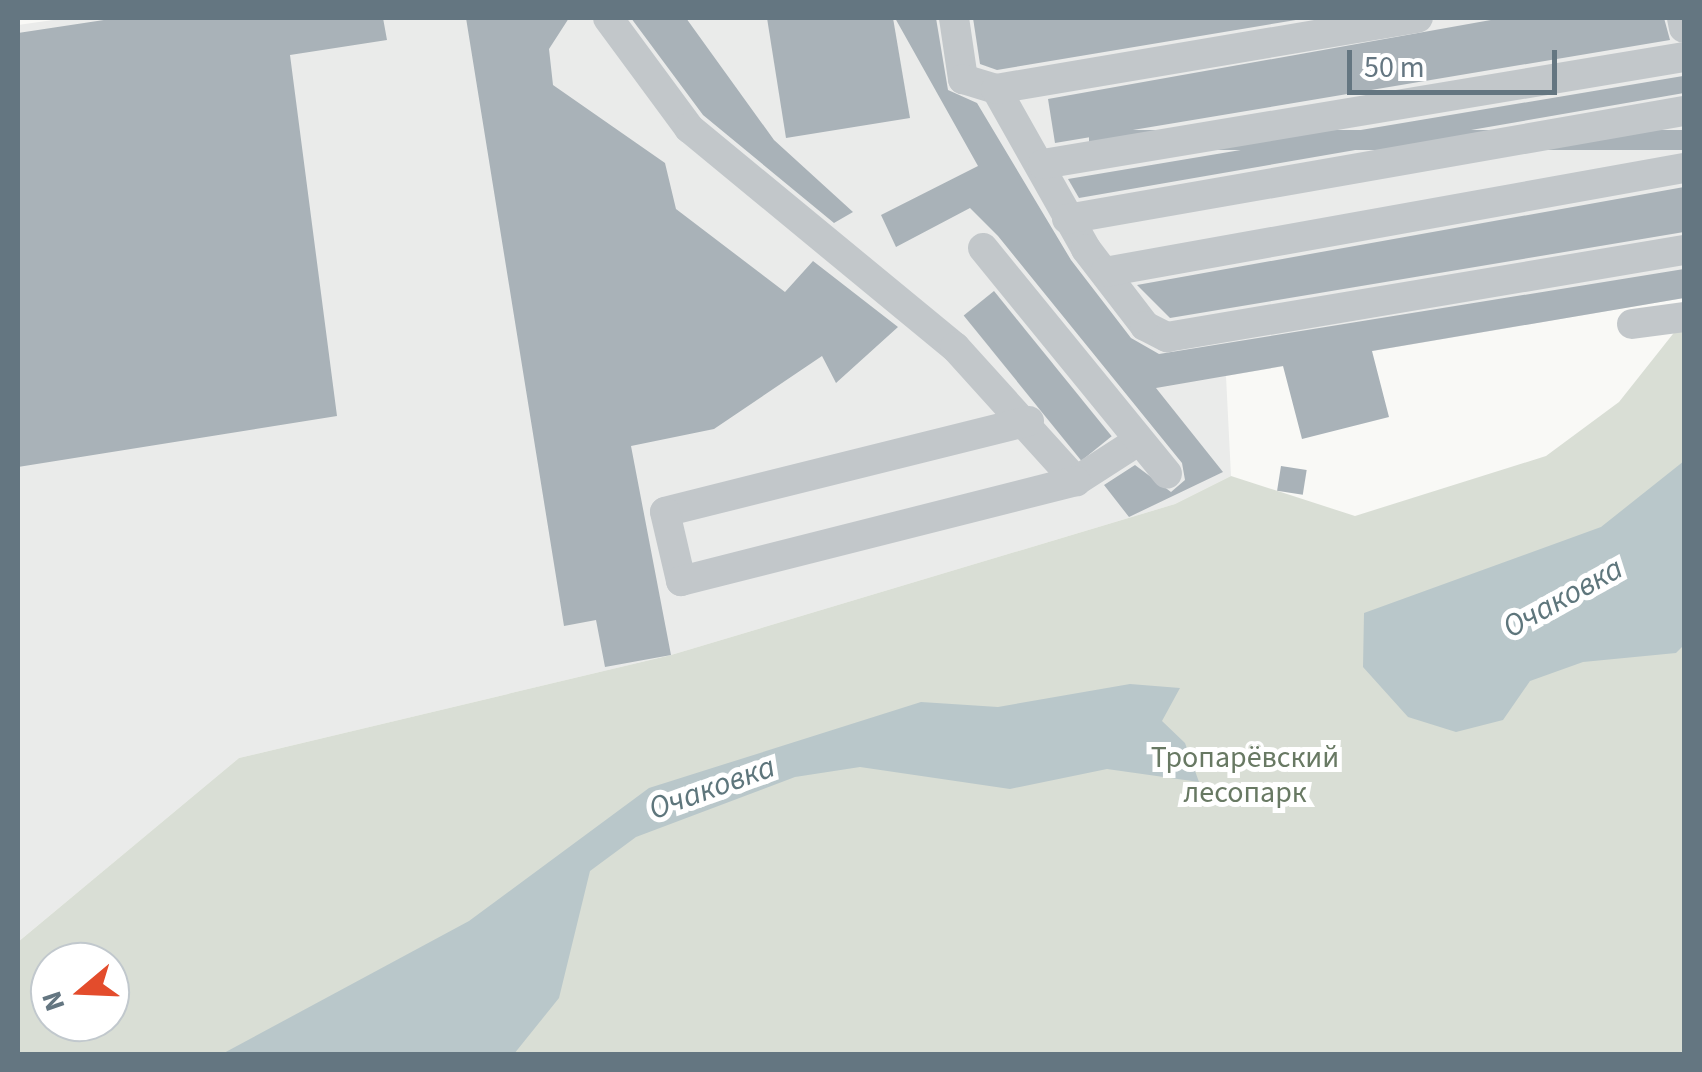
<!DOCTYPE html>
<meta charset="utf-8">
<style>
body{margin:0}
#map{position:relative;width:1702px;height:1072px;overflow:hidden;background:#f9f9f6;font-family:"Source Sans 3",sans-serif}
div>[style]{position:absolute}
.built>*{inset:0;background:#eaebea}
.green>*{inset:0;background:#d9ded5}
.water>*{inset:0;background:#b9c7ca}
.building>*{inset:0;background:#a9b2b8;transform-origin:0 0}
.minor>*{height:30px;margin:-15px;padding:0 15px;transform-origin:15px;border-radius:15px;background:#c2c7ca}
span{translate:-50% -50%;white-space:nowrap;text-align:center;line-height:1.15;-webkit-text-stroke:10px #fff;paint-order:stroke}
.park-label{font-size:30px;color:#687963}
.water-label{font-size:32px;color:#5e767c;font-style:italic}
.frame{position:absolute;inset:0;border:20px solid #647681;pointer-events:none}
.north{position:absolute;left:30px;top:942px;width:100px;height:100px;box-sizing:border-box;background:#fff;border:2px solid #c1c8cd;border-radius:50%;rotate:251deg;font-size:28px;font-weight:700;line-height:40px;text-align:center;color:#647681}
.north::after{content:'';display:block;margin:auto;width:35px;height:45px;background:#e34c2c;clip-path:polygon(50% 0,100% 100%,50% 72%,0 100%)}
.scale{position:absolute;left:1347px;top:50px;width:210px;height:45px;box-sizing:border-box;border:5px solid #647681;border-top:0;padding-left:12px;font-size:30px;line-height:35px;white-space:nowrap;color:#647681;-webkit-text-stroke:8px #fff;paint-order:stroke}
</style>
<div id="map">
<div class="built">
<div style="clip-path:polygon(67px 18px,1684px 18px,1684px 298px,1226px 376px,1231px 476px,1175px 504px,671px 655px,239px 758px,18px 942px,18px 25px)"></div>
</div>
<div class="green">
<div style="clip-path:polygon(evenodd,1684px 320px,1684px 1054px,18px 1054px,18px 942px,239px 758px,671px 655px,1175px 504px,1231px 476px,1355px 516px,1546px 456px,1619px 402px,1684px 320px,50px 962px,110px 962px,110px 1022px,50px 1022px,50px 962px)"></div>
</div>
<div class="water">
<div style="clip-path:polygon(1684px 461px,1684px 645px,1676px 653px,1583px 662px,1530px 681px,1503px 720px,1456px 732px,1408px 717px,1363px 667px,1364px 613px,1601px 527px)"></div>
<div style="clip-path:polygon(1130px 684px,1180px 688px,1162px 721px,1185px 743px,1199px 782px,1107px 769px,1010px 789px,860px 767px,795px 777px,636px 837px,590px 871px,559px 998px,514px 1054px,222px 1054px,469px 921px,649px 788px,921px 702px,998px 707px)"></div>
</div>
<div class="building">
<div style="clip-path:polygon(117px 18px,383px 18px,387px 40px,290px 55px,337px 416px,18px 467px,18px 33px)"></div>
<div style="clip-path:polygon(466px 18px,569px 18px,549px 49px,553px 85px,665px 163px,676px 209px,785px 292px,813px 261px,898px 327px,836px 383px,822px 356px,714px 429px,631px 446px,671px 655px,605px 667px,596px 620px,564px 626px)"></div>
<div style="clip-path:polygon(631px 18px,686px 18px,774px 140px,853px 212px,834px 223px,703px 115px)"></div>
<div style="clip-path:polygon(767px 18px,893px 18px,910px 118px,786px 138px)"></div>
<div style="clip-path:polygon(895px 18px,936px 18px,948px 90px,977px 103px,1071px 260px,1131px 338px,1159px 354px,1684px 269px,1684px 298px,1372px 351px,1389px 417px,1302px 439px,1283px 366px,1156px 388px,1223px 472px,1129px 517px,1104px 485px,1135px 465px,1171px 492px,1185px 480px,1182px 463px,998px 236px,970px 208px,896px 247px,881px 215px,978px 166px)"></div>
<div style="clip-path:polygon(973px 18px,1308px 18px,997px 70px,980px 64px)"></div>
<div style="clip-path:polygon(1502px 18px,1664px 18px,1670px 40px,1055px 143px,1048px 99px)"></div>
<div style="clip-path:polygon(1683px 76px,1684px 93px,1079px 198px,1068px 179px)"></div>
<div style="left:1684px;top:130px;width:20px;height:595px;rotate:90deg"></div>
<div style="clip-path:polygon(1684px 187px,1684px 232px,1170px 318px,1137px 285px)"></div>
<div style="left:994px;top:291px;width:187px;height:39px;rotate:51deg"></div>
<div style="left:1281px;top:466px;width:26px;height:25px;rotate:9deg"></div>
</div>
<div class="minor">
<div style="left:608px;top:18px;width:137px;rotate:53.6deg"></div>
<div style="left:689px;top:128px;width:345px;rotate:39.5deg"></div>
<div style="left:955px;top:347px;width:181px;rotate:47.9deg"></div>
<div style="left:1076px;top:481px;width:74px;rotate:-32.8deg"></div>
<div style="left:954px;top:18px;width:62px;rotate:81.6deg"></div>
<div style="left:963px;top:79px;width:34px;rotate:17deg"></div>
<div style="left:996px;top:89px;width:184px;rotate:60.6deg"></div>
<div style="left:1086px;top:249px;width:97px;rotate:52.5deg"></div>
<div style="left:1145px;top:326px;width:25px;rotate:27deg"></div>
<div style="left:1167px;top:337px;width:524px;rotate:-9.55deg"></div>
<div style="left:1682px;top:18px;width:10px;rotate:79deg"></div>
<div style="left:996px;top:89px;width:428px;rotate:-9.6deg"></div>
<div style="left:1043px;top:164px;width:650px;rotate:-9.48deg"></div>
<div style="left:1067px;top:219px;width:626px;rotate:-9.93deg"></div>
<div style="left:983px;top:248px;width:291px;rotate:50.8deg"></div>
<div style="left:1105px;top:272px;width:588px;rotate:-10.18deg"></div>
<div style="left:1632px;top:324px;width:52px;rotate:-7.7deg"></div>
<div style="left:1029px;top:421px;width:375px;rotate:166deg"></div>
<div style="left:665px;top:512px;width:71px;rotate:76.9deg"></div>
<div style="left:681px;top:581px;width:407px;rotate:-14.2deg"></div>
</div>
<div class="park-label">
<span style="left:1245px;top:775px">Тропарёвский<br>лесопарк</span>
</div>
<div class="water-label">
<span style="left:1563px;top:598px;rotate:-29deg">Очаковка</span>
<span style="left:712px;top:788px;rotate:-20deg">Очаковка</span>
</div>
<div class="frame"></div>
<div class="north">N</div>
<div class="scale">50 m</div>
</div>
